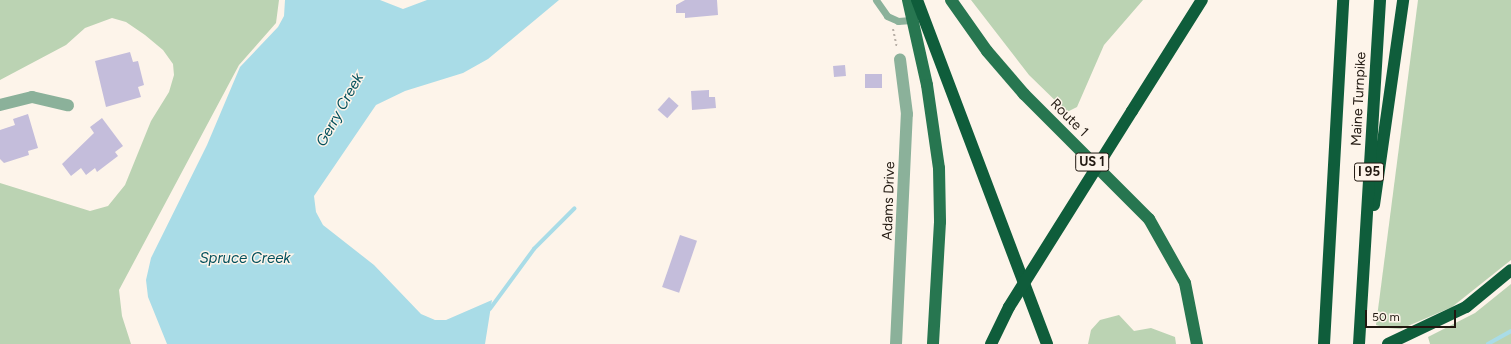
<!DOCTYPE html>
<style>
body{margin:0}
#map{position:relative;width:1511px;height:344px;overflow:hidden;background:#fdf4ea;font-family:Figtree,sans-serif}
div>[style]{position:absolute}
.green>*{inset:0;background:#bbd3b3}
.water>*{inset:0;background:#a9dce7}
.stream>*{height:3.5px;margin:-1.75px;padding:0 1.75px;transform-origin:1.75px;border-radius:1.75px;background:#a9dce7}
.building>*{inset:0;background:#c4bddb;transform-origin:0 0}
.path>*{height:2px;margin-top:-1px;transform-origin:0;background:repeating-linear-gradient(90deg,#b8afa6 0 2px,transparent 0 5px)}
.service>*{height:7px;margin:-3.5px;padding:0 3.5px;transform-origin:3.5px;border-radius:3.5px;background:#8bb19a}
.minor>*{height:12px;margin:-6px;padding:0 6px;transform-origin:6px;border-radius:6px;background:#8bb19a}
.primary>*{height:12px;margin:-6px;padding:0 6px;transform-origin:6px;border-radius:6px;background:#277650}
.motorway>*{height:12px;margin:-6px;padding:0 6px;transform-origin:6px;border-radius:6px;background:#0f5d3b}
.motorway-bridge>*{height:12px;margin:-6px;padding:0 6px;transform-origin:6px;border-radius:6px;background:#0f5d3b}
span{translate:-50% -50%;white-space:nowrap;text-align:center;line-height:1.15;-webkit-text-stroke:3px #fdf4ea;paint-order:stroke}
.shield-label span{padding:1px 3px;background:#fdf4ea;border:1px solid;border-radius:3px;-webkit-text-stroke-width:0}
.shield-label{font-size:13px;color:#211810;font-weight:700}
.street-label{font-size:14px;color:#211810}
.water-label{font-size:15px;color:#03505c;font-style:italic}
.scale{position:absolute;left:1365px;top:310px;width:91px;height:18px;box-sizing:border-box;border:2px solid #211810;border-top:0;padding-left:5px;font-size:12px;line-height:14px;white-space:nowrap;color:#211810;-webkit-text-stroke:3px #fdf4ea;paint-order:stroke}
</style>
<div id="map">
<div class="green">
<div style="clip-path:polygon(0 0,279px 0,276px 23px,239px 65px,119px 290px,122px 316px,131px 344px,0 344px,0 183px,90px 211px,108px 206px,125px 185px,151px 121px,169px 92px,174px 75px,173px 64px,163px 50px,145px 35px,126px 22px,112px 18px,85px 28px,66px 45px,0 80px)"></div>
<div style="clip-path:polygon(971px 0,1143px 0,1104px 45px,1077px 107px,1067px 112px,1029px 75px)"></div>
<div style="clip-path:polygon(1418px 0,1511px 0,1511px 260px,1452px 307px,1401px 329px,1387px 328px,1376px 325px)"></div>
<div style="clip-path:polygon(1511px 284px,1511px 344px,1430px 344px,1428px 337px,1475px 313px)"></div>
<div style="clip-path:polygon(1119px 315px,1134px 331px,1151px 328px,1175px 337px,1176px 344px,1088px 344px,1091px 330px,1100px 320px)"></div>
</div>
<div class="water">
<div style="clip-path:polygon(285px 0,380px 0,403px 9px,427px 0,559px 0,488px 59px,463px 73px,405px 91px,376px 105px,314px 196px,316px 212px,323px 225px,374px 265px,421px 314px,435px 320px,446px 320px,492px 300px,485px 344px,167px 344px,148px 297px,146px 280px,151px 258px,207px 145px,240px 67px,278px 27px,284px 16px)"></div>
</div>
<div class="stream">
<div style="left:490px;top:309px;width:74px;rotate:-53.7deg"></div>
<div style="left:534px;top:249px;width:57px;rotate:-45deg"></div>
<div style="left:1488px;top:344px;width:26px;rotate:-29deg"></div>
</div>
<div class="building">
<div style="clip-path:polygon(685px 0,717px 0,718px 15px,685px 18px,685px 13px,676px 13px,676px 5px)"></div>
<div style="clip-path:polygon(130px 52px,133px 62px,138px 61px,144px 85px,138px 87px,141px 97px,106px 107px,95px 61px)"></div>
<div style="left:845px;top:65px;width:11px;height:12px;rotate:85deg"></div>
<div style="left:882px;top:74px;width:14px;height:17px;rotate:90deg"></div>
<div style="clip-path:polygon(709px 90px,709px 97px,715px 97px,716px 108px,692px 110px,691px 91px)"></div>
<div style="left:669px;top:97px;width:13px;height:17px;rotate:42deg"></div>
<div style="clip-path:polygon(28px 114px,38px 148px,28px 151px,29px 155px,4px 163px,0 159px,0 130px,15px 125px,13px 119px)"></div>
<div style="clip-path:polygon(102px 118px,123px 146px,115px 152px,118px 156px,97px 172px,95px 168px,86px 175px,81px 168px,71px 176px,62px 164px,94px 133px,90px 127px)"></div>
<div style="left:680px;top:235px;width:18px;height:55px;rotate:19deg"></div>
</div>
<div class="path">
<div style="left:893px;top:29px;width:19px;rotate:78deg"></div>
</div>
<div class="service">
<div style="left:876px;top:0;width:19px;rotate:55deg"></div>
<div style="left:887px;top:16px;width:12px;rotate:24deg"></div>
<div style="left:898px;top:21px;width:13px;rotate:-4deg"></div>
</div>
<div class="minor">
<div style="left:0;top:105px;width:33px;rotate:-14deg"></div>
<div style="left:32px;top:97px;width:37px;rotate:13deg"></div>
<div style="left:896px;top:344px;width:230px;rotate:-87.3deg"></div>
<div style="left:907px;top:114px;width:55px;rotate:-97.3deg"></div>
</div>
<div class="primary">
<div style="left:908px;top:0;width:87px;rotate:77.4deg"></div>
<div style="left:927px;top:85px;width:84px;rotate:81.8deg"></div>
<div style="left:939px;top:168px;width:54px;rotate:88.9deg"></div>
<div style="left:940px;top:222px;width:122px;rotate:93.3deg"></div>
<div style="left:951px;top:0;width:62px;rotate:54.8deg"></div>
<div style="left:987px;top:51px;width:57px;rotate:49.3deg"></div>
<div style="left:1024px;top:94px;width:177px;rotate:45deg"></div>
<div style="left:1149px;top:219px;width:73px;rotate:60.6deg"></div>
<div style="left:1185px;top:283px;width:62px;rotate:78.9deg"></div>
</div>
<div class="motorway">
<div style="left:917px;top:0;width:368px;rotate:69.3deg"></div>
<div style="left:1132px;top:111px;width:131px;rotate:-57.8deg"></div>
<div style="left:1374px;top:205px;width:207px;rotate:-81.9deg"></div>
<div style="left:991px;top:344px;width:41px;rotate:-64.1deg"></div>
<div style="left:1324px;top:344px;width:345px;rotate:-86.8deg"></div>
<div style="left:1359px;top:344px;width:345px;rotate:-86.5deg"></div>
<div style="left:1388px;top:344px;width:86px;rotate:-25.4deg"></div>
<div style="left:1466px;top:307px;width:58px;rotate:-39.4deg"></div>
</div>
<div class="motorway-bridge">
<div style="left:1009px;top:307px;width:231px;rotate:-57.9deg"></div>
</div>
<div class="shield-label">
<span style="left:1092px;top:162px">US 1</span>
<span style="left:1369px;top:172px">I 95</span>
</div>
<div class="street-label">
<span style="left:1359px;top:99px;rotate:-87deg">Maine Turnpike</span>
<span style="left:1069px;top:118px;rotate:45deg">Route 1</span>
<span style="left:889px;top:201px;rotate:-88deg">Adams Drive</span>
</div>
<div class="water-label">
<span style="left:340px;top:110px;rotate:-61deg">Gerry Creek</span>
<span style="left:245px;top:259px">Spruce Creek</span>
</div>
<div class="scale">50 m</div>
</div>
